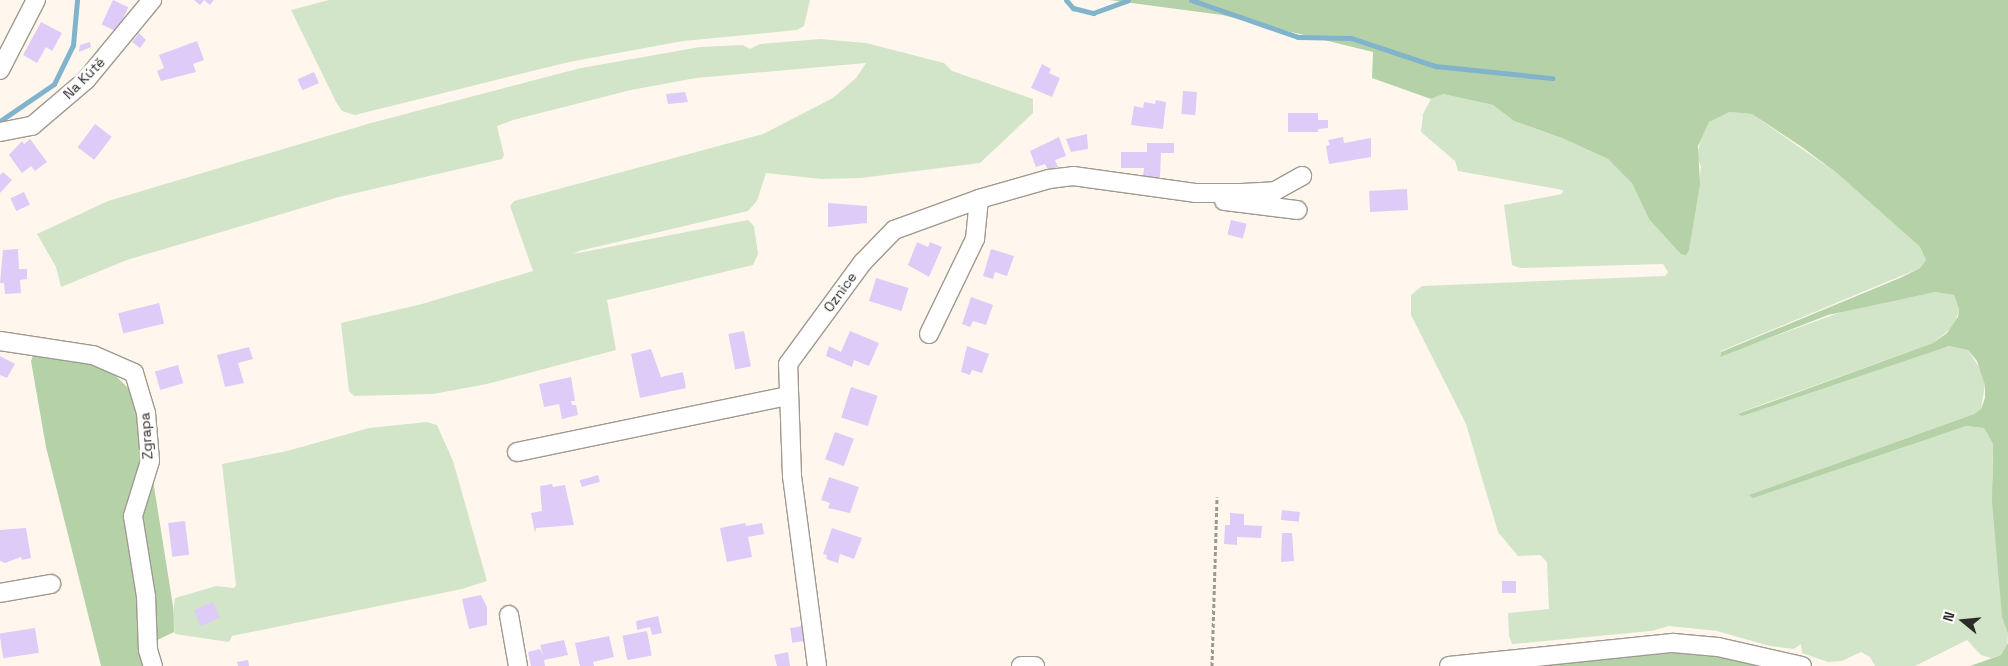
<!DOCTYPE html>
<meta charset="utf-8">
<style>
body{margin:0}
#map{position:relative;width:2008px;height:666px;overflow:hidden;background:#fff7ed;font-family:"Space Grotesk",sans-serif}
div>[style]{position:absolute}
.green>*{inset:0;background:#d2e5c9}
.forest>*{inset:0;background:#b4d1a7}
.stream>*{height:5px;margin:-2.5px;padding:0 2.5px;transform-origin:2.5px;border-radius:2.5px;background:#81b4cc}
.building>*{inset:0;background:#decbf7;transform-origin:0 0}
.path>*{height:3px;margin-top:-1.5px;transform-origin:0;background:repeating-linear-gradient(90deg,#9c9790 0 4px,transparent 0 6.5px)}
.roads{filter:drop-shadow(1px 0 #a09990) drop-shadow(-1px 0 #a09990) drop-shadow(0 1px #a09990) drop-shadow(0 -1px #a09990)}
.minor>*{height:18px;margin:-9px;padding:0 9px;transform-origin:9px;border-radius:9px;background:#fff}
span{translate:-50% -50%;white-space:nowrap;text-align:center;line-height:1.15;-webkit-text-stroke:5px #fff;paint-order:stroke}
.street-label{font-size:14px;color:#2e2c28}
.north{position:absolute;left:1938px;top:596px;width:50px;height:50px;-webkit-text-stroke:4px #fff;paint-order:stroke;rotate:287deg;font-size:14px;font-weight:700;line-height:20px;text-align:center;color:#2e2c28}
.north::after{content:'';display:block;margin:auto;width:18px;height:22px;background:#2e2c28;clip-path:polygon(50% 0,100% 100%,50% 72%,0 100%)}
</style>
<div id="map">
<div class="green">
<div style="clip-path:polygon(329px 0,810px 0,804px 26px,797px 30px,683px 41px,569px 62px,355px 115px,342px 111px,336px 102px,291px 10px)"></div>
<div style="clip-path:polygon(821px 39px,866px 43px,944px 63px,952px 71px,1033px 99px,1033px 113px,980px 163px,861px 178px,822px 179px,766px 173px,757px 201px,748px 211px,579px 251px,573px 254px,748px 220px,754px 226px,758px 254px,753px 265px,607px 300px,616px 350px,487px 384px,433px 394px,354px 396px,349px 391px,341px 323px,422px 304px,533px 271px,510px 206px,514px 201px,763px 134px,833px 98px,856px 78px,866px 63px,696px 78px,631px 90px,513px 120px,497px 126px,504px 155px,502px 159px,339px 197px,127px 260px,61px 287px,56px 267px,37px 234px,108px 201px,371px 123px,581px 68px,700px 47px,743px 45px,750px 49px,760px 44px)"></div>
<div style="clip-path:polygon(1443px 94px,1493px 105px,1514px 121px,1562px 138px,1608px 159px,1632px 182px,1649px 219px,1689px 250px,1701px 167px,1697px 157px,1702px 133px,1709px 122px,1720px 115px,1729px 112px,1752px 114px,1838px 174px,1920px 247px,1926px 260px,1920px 268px,1721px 351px,1720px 356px,1852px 308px,1935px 292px,1954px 295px,1959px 309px,1955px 325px,1933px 343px,1738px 413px,1936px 349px,1949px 346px,1968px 350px,1983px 373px,1985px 385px,1981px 409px,1974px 414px,1749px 495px,1966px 426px,1984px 428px,1993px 444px,1992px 477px,2002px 617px,2008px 634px,2007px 649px,2001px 655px,1991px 658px,1981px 655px,1967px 640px,1915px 666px,1875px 666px,1870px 657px,1861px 652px,1842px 661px,1828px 662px,1802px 653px,1801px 644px,1794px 649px,1770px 646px,1717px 631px,1669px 626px,1651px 631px,1512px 644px,1509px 636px,1508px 613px,1549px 609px,1547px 562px,1540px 555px,1518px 556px,1498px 532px,1466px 424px,1411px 315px,1411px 295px,1422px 286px,1665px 276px,1668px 272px,1663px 264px,1520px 268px,1512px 265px,1504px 205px,1562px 194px,1563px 190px,1458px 171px,1455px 161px,1421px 132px,1423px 114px,1431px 99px)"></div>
<div style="clip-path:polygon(427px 422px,437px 425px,453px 461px,487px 581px,462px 589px,232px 636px,229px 642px,175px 634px,172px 620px,175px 598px,216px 586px,234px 588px,236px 585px,222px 464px,287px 451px,369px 428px)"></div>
</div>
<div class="forest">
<div style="clip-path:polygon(1109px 0,2008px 0,2008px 634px,2002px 617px,1992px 501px,1993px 444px,1984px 428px,1966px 426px,1753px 498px,1749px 495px,1974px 414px,1981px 409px,1985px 398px,1985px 385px,1977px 361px,1968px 350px,1949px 346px,1742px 416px,1738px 414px,1933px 343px,1947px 333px,1958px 317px,1959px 309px,1954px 295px,1935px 292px,1828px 315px,1720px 357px,1721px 352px,1900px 278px,1920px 268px,1926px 260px,1920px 247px,1838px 174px,1802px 147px,1752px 114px,1729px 112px,1709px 122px,1698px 146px,1700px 184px,1689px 250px,1686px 255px,1681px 254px,1649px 219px,1632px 183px,1608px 159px,1562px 138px,1514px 121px,1493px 105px,1443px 94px,1431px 99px,1372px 78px,1373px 52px,1222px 15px)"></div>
<div style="clip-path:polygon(34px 353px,74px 356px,109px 369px,135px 395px,143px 417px,173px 606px,174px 632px,141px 648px,146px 666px,101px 666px,46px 447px,31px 361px)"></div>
<div style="clip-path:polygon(2008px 643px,2008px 666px,1970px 666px,2001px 655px)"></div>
<div style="clip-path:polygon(1673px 653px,1717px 657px,1758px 666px,1538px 666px)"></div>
</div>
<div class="stream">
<div style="left:1066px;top:0;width:11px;rotate:49deg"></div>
<div style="left:1073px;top:8px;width:21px;rotate:14deg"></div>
<div style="left:1093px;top:13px;width:37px;rotate:-20deg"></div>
<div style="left:1191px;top:0;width:113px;rotate:19.1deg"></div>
<div style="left:1298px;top:37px;width:53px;rotate:1.1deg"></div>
<div style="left:1351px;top:38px;width:89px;rotate:18.4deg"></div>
<div style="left:1435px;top:66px;width:118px;rotate:5.9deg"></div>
<div style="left:0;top:121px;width:65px;rotate:-34.4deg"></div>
<div style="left:54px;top:84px;width:43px;rotate:-64deg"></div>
<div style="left:73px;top:45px;width:45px;rotate:-84.9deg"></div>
</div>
<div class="building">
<div style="left:113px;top:0;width:17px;height:27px;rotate:25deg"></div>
<div style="clip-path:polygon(194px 0,214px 0,210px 5px,204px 0,200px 5px)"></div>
<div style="clip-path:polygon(41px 22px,62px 33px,52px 51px,46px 47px,37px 63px,23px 55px)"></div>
<div style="clip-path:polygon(139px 33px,146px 40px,140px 48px,132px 42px)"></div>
<div style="clip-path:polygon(197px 41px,204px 60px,193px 64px,196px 72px,161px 81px,157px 71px,164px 68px,159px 55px)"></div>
<div style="clip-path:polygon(90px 42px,91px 47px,79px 52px,80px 45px)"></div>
<div style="clip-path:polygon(1042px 64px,1051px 69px,1049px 73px,1060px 78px,1052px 97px,1031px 88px)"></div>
<div style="left:314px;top:72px;width:12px;height:18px;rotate:66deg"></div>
<div style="left:1183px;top:91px;width:14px;height:23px;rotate:4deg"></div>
<div style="clip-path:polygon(685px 92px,688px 102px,668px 104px,666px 94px)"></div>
<div style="clip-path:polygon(1156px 100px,1166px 102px,1163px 129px,1131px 125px,1134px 106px,1143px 108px,1144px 102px,1155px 104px)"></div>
<div style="clip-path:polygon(1288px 113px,1318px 113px,1318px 120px,1328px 120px,1328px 128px,1318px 129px,1318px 132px,1288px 132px)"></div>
<div style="left:95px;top:124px;width:21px;height:29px;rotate:37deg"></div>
<div style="clip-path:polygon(1087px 134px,1088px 149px,1071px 152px,1066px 139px)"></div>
<div style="clip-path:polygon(1059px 137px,1066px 156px,1055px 160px,1058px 167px,1048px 170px,1045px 164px,1036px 167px,1030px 151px)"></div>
<div style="clip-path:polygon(1343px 137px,1344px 143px,1371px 138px,1371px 157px,1329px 164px,1326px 146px,1330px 145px,1328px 140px)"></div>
<div style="clip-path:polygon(30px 139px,47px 162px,35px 171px,31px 166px,22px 173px,9px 155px,22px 141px,24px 144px)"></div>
<div style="clip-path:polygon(1147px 143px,1174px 143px,1174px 153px,1161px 153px,1160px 177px,1143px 177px,1144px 168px,1121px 168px,1121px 152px,1147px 152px)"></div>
<div style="clip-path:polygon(3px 172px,12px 180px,0 193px,0 175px)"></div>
<div style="left:1407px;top:189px;width:21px;height:38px;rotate:87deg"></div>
<div style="left:24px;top:192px;width:14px;height:15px;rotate:65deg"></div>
<div style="clip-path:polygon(828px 203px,867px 206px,867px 223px,828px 227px)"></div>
<div style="left:1231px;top:220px;width:16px;height:15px;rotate:14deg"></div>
<div style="clip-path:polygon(917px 242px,928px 247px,930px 242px,942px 247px,929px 277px,908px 265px)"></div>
<div style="clip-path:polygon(18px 249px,19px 269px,27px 269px,27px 279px,20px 280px,21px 293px,5px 294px,4px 283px,0 283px,3px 250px)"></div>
<div style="clip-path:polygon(991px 249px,1014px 256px,1007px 276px,995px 272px,993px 279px,983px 276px)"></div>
<div style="left:876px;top:278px;width:34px;height:24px;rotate:17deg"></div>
<div style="clip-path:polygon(971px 297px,993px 305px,986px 325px,973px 321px,970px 327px,962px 324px)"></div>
<div style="left:159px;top:303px;width:21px;height:42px;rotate:76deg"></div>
<div style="left:744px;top:331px;width:36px;height:16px;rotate:79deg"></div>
<div style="clip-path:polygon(850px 331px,879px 343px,869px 366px,854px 360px,852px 367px,826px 356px,829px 346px,841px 352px)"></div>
<div style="clip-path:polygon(967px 346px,989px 354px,982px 373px,972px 370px,970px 375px,961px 372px)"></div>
<div style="clip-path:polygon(249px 347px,253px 359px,238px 363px,244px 383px,225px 387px,217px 355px)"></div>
<div style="clip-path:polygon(651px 349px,661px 377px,683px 372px,686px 388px,640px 398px,631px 354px)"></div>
<div style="clip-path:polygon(0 356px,15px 364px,7px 378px,0 375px)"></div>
<div style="left:178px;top:365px;width:19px;height:24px;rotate:74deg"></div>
<div style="clip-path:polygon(571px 377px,575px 401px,571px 401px,572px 405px,576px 405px,578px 415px,562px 419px,559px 404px,544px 407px,539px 384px)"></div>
<div style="left:851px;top:387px;width:28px;height:32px;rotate:18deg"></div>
<div style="left:835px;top:432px;width:20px;height:29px;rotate:20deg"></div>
<div style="left:598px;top:475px;width:7px;height:19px;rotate:74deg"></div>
<div style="clip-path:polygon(829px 477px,859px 487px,850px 513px,828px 508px,830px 503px,821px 500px)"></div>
<div style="clip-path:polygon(552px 484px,553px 487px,565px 485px,574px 525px,536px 528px,535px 533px,531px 513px,542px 511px,540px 486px)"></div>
<div style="left:1282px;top:510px;width:18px;height:10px;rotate:6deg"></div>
<div style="clip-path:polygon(1230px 513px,1244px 514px,1244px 525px,1262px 526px,1261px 538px,1237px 537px,1237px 545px,1224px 544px,1225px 525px,1230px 525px)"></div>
<div style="left:185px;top:521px;width:34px;height:17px;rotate:83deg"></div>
<div style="clip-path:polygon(745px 523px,746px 526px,762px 523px,764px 534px,748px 537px,752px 557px,727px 562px,720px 528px)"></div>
<div style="clip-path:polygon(26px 528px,31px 558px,22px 560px,21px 557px,5px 563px,0 561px,0 530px)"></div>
<div style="clip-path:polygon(832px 528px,862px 538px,854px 559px,840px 554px,838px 563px,826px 559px,827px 555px,823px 554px)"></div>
<div style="clip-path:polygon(1282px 533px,1292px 533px,1294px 561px,1281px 562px)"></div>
<div style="left:1502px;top:581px;width:14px;height:12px"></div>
<div style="clip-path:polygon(481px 595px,487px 607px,487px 625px,469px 629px,462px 599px)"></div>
<div style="left:213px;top:602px;width:17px;height:21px;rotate:66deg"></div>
<div style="clip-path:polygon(658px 616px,662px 633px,652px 635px,650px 627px,637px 630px,636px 621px)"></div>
<div style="left:804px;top:626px;width:15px;height:14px;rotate:82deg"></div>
<div style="left:35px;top:628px;width:25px;height:36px;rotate:81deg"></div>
<div style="left:647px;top:631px;width:25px;height:25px;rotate:79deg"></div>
<div style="clip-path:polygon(609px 636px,614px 657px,593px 662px,594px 666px,580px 666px,575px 643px)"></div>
<div style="clip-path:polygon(564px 640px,568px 655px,544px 660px,545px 666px,531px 666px,528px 652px,540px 649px,543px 655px,540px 645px)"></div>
<div style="clip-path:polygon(788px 652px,790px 666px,777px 666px,774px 655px)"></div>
<div style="clip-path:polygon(248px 660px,249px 666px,238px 666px,237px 662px)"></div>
</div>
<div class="path">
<div style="left:1212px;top:666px;width:169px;rotate:-88.3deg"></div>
</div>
<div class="roads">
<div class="minor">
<div style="left:0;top:70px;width:79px;rotate:-62.8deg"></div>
<div style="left:0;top:132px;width:33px;rotate:-11deg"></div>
<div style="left:32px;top:126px;width:71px;rotate:-40.4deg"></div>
<div style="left:86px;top:80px;width:104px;rotate:-50.5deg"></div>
<div style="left:1224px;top:201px;width:74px;rotate:7deg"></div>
<div style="left:929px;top:334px;width:106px;rotate:-64.2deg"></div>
<div style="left:975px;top:239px;width:40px;rotate:-84.3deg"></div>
<div style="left:0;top:341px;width:94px;rotate:8.6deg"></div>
<div style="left:93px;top:355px;width:45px;rotate:23.7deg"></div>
<div style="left:134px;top:373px;width:42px;rotate:73.3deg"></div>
<div style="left:146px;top:413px;width:48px;rotate:85.2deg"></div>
<div style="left:150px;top:461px;width:58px;rotate:107.2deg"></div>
<div style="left:133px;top:516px;width:81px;rotate:80.8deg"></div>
<div style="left:146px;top:596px;width:54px;rotate:87.9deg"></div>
<div style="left:148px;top:650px;width:17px;rotate:73deg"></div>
<div style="left:517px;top:452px;width:277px;rotate:-11.7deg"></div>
<div style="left:0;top:593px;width:52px;rotate:-10deg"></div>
<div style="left:509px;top:615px;width:52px;rotate:80deg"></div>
<div style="left:817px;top:666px;width:192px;rotate:-97.5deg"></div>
<div style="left:792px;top:476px;width:112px;rotate:-92deg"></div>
<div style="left:788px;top:364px;width:127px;rotate:-53.7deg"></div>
<div style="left:863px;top:262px;width:45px;rotate:-45.9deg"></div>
<div style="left:894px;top:230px;width:90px;rotate:-20deg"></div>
<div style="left:979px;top:199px;width:73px;rotate:-15.9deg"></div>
<div style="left:1049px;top:179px;width:24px;rotate:-7deg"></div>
<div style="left:1073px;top:176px;width:123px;rotate:7.9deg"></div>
<div style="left:1195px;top:193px;width:47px"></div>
<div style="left:1242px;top:193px;width:33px;rotate:-3deg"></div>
<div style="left:1275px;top:191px;width:31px;rotate:-29deg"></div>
<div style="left:1021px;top:666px;width:14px"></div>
<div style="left:1449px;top:666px;width:225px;rotate:-5.9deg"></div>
<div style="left:1673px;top:643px;width:45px;rotate:5.1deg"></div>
<div style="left:1718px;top:647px;width:86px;rotate:12.7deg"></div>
</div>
</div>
<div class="street-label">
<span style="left:84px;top:78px;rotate:-45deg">Na Kútě</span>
<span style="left:840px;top:292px;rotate:-54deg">Oznice</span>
<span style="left:146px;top:436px;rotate:-94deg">Zgrapa</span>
</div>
<div class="north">N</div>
</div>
